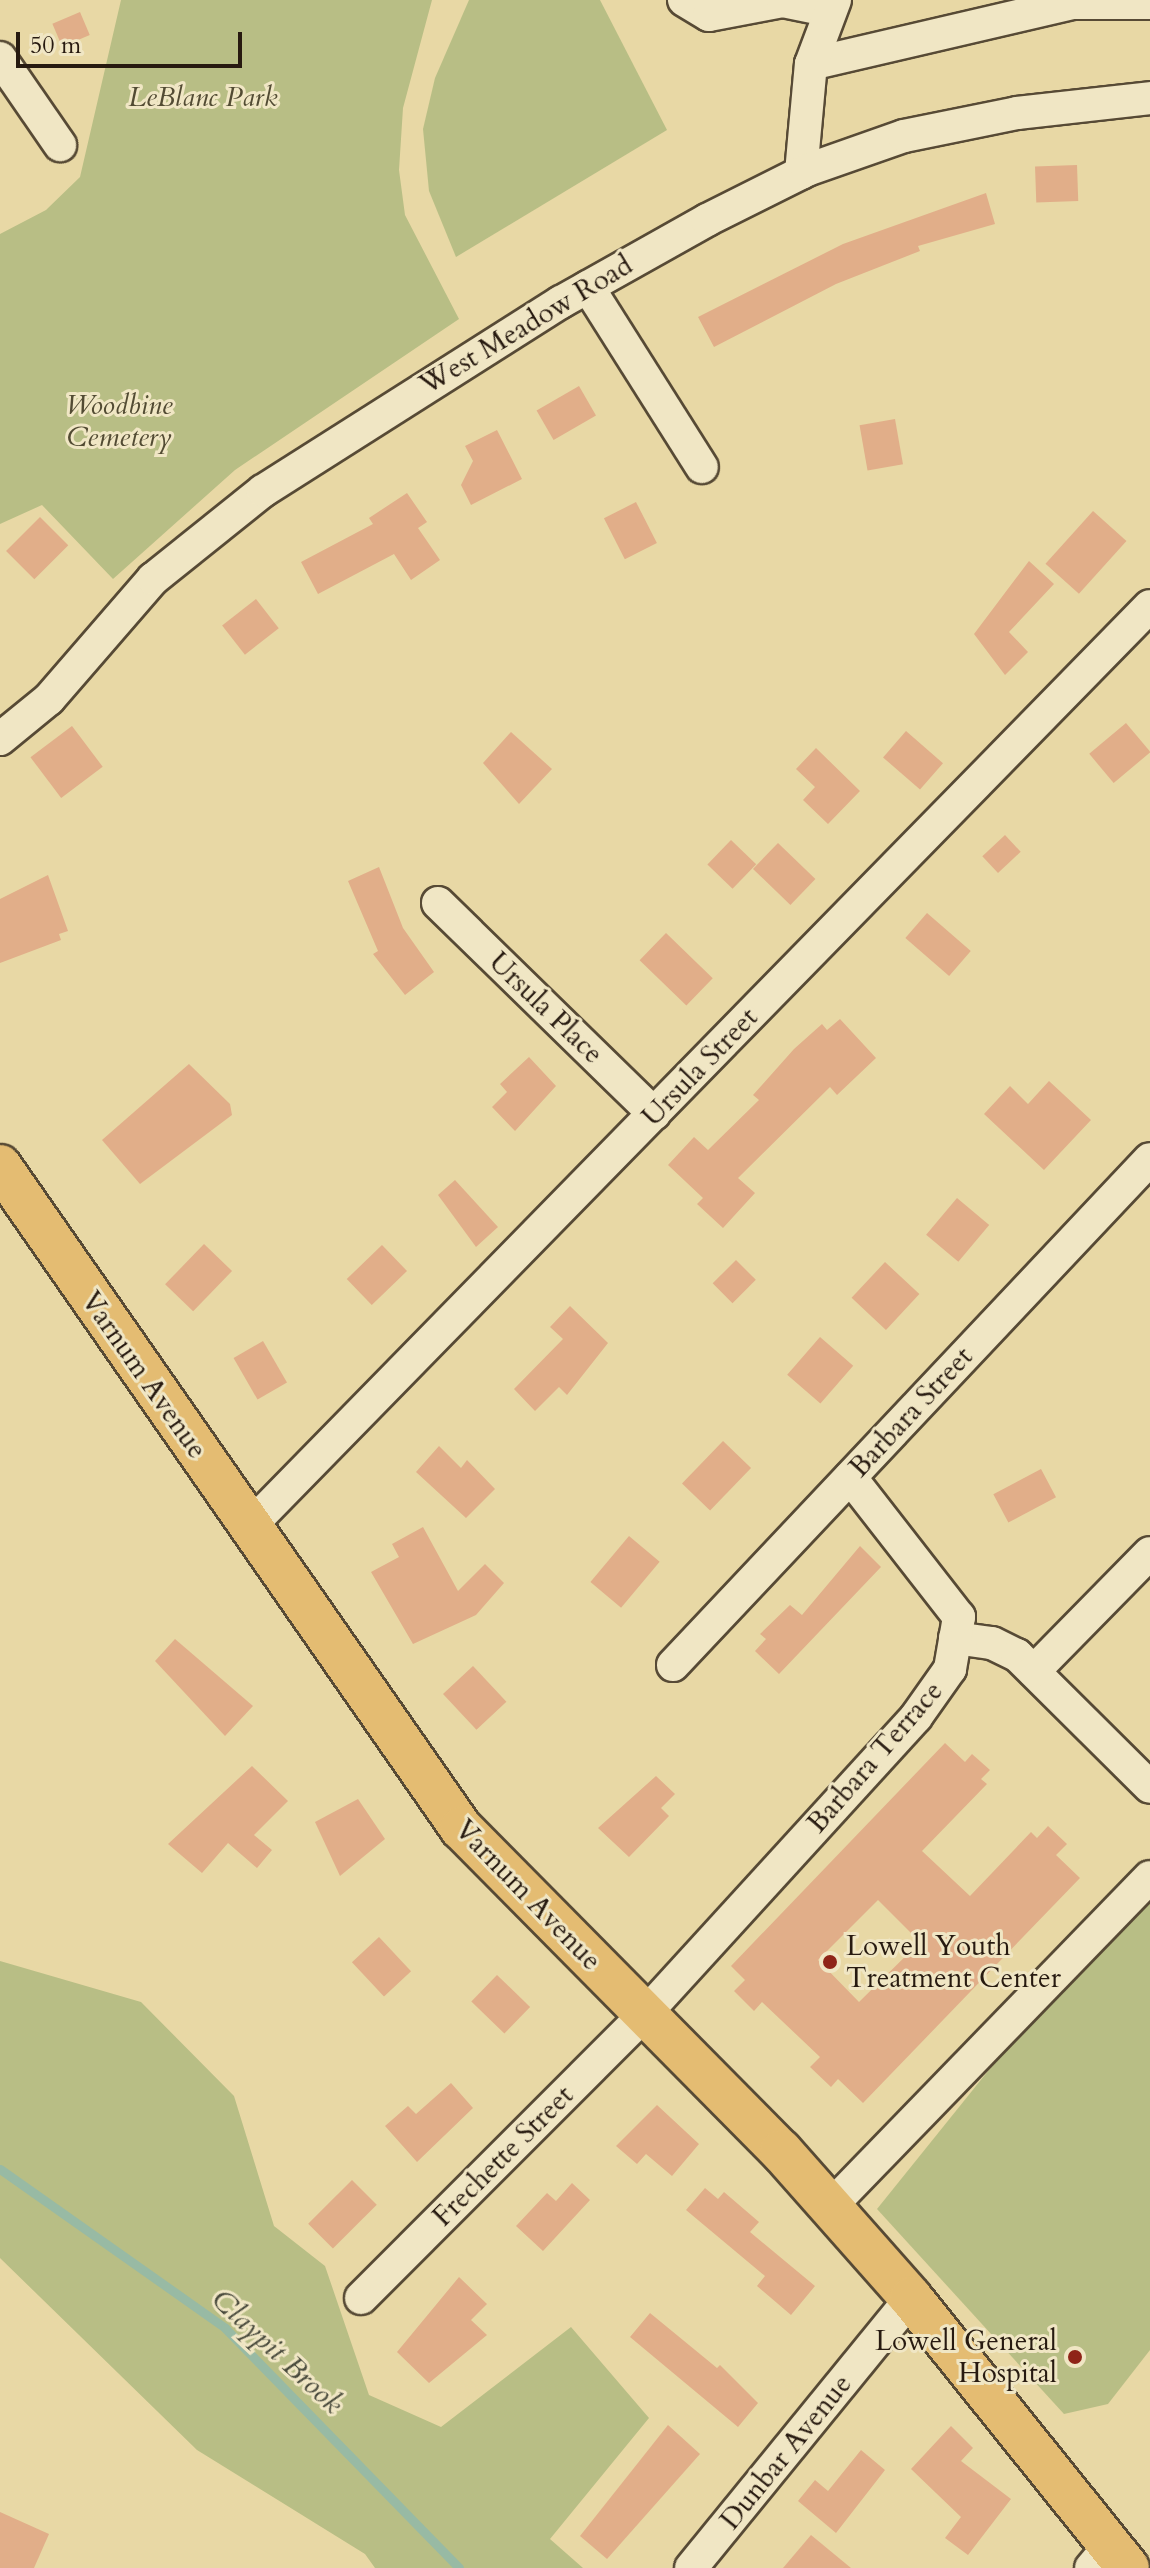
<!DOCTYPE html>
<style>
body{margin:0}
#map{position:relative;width:1150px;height:2568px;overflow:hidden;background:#e8d8a5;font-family:Cardo,serif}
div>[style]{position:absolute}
.green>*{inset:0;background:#b8be85}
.stream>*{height:9px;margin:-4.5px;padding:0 4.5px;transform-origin:4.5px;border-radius:4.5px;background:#98baa4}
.building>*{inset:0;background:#e1ae89;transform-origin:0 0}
.roads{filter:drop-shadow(2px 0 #574a35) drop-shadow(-2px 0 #574a35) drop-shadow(0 2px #574a35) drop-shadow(0 -2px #574a35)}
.minor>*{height:32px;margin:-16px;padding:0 16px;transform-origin:16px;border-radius:16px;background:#f0e6c4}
.major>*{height:42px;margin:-21px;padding:0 21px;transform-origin:21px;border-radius:21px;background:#e4bc72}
.dots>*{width:22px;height:22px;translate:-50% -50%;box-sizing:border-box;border:4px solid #f0e6c4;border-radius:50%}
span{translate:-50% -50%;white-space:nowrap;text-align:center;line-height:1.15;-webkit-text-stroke:6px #f0e6c4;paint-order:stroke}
.park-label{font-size:28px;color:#524b33;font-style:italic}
.street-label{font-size:28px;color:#271a10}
.poi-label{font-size:28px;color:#271a10}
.left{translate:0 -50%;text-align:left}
.right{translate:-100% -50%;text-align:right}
.water-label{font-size:30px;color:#494a3c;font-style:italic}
.scale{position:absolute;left:16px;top:32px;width:226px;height:36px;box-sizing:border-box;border:4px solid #271a10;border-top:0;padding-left:10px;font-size:24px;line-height:28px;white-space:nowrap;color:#271a10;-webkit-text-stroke:6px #f0e6c4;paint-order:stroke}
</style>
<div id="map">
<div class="green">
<div style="clip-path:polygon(121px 0,432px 0,403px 108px,399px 170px,405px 215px,459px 319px,235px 470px,113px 579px,42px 505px,0 524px,0 234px,46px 210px,80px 177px)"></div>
<div style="clip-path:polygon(469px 0,600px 0,667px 130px,456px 257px,429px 191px,423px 129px,435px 78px)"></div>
<div style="clip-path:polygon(1150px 1895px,1150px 2350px,1108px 2404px,1064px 2414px,877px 2209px,1017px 2035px)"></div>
<div style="clip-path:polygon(0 1961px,141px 2002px,234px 2096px,274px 2226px,325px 2266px,369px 2395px,441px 2427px,571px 2327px,649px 2418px,550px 2539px,583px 2568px,375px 2568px,365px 2554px,197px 2450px,0 2258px)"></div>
</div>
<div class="stream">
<div style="left:0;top:2169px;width:276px;rotate:35.2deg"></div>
<div style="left:225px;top:2328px;width:335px;rotate:45.7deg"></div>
</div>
<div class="building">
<div style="left:80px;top:12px;width:25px;height:30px;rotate:67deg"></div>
<div style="left:1077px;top:165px;width:36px;height:42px;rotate:88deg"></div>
<div style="clip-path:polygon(986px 193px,995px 224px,918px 246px,920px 251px,836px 284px,714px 347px,698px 317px,843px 244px)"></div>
<div style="left:579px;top:386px;width:34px;height:49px;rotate:60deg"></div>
<div style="left:895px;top:419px;width:46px;height:36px;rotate:80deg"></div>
<div style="clip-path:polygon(497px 430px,522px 479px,471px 505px,461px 485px,473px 461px,465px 446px)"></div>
<div style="clip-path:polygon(407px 493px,427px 522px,418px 528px,440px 560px,411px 580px,394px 554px,318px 594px,301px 562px,373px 524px,369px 518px)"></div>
<div style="left:636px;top:502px;width:46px;height:36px;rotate:63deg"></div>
<div style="left:1093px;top:511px;width:45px;height:71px;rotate:42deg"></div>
<div style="left:40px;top:517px;width:40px;height:48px;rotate:45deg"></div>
<div style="clip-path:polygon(1029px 561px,1054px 584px,1009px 632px,1028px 652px,1005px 675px,974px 634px)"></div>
<div style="left:256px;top:599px;width:37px;height:43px;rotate:52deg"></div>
<div style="left:1126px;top:723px;width:38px;height:48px;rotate:50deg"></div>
<div style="left:72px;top:726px;width:51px;height:52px;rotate:53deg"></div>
<div style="left:906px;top:731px;width:49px;height:35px;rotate:41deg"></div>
<div style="clip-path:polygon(511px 732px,552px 769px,519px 804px,483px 763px)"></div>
<div style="clip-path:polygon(816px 748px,860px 791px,828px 824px,803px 800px,815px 787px,796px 769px)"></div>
<div style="left:1005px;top:835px;width:23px;height:31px;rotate:47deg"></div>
<div style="left:731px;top:840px;width:35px;height:34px;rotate:44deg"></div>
<div style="left:778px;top:843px;width:52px;height:36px;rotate:44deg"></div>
<div style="clip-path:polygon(379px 867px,403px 928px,434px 972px,405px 995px,373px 954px,378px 951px,348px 881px)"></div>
<div style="clip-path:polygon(48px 875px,68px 931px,59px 934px,61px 940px,0 963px,0 899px)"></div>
<div style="left:927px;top:913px;width:58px;height:33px;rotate:41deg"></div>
<div style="left:666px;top:933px;width:65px;height:38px;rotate:44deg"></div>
<div style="clip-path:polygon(840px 1019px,876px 1058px,837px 1095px,830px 1087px,738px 1178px,755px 1193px,723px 1228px,697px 1204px,703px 1198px,668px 1165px,694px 1137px,708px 1150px,759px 1100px,753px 1095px,794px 1049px,822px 1024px,827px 1030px)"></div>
<div style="clip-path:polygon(529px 1057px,556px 1086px,515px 1131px,492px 1107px,507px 1092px,500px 1084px)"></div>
<div style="clip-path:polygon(189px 1064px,230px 1104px,232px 1115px,140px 1184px,102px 1140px)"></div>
<div style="clip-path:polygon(1049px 1081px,1091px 1120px,1044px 1170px,984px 1114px,1010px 1086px,1028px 1104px)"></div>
<div style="clip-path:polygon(455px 1180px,498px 1227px,476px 1247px,438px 1195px)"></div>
<div style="left:957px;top:1198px;width:42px;height:48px;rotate:40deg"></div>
<div style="left:204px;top:1244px;width:39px;height:56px;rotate:44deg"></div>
<div style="left:382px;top:1245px;width:36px;height:49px;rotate:46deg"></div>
<div style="left:736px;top:1260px;width:28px;height:33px;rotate:45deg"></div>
<div style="left:885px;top:1262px;width:47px;height:49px;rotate:43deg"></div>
<div style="clip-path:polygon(570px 1306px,608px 1343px,567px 1395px,559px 1387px,535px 1411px,514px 1389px,563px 1339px,550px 1327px)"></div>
<div style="left:820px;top:1337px;width:44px;height:50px;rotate:41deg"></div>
<div style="left:263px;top:1341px;width:48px;height:34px;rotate:60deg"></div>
<div style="left:723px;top:1441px;width:39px;height:59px;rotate:44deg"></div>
<div style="clip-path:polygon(439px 1446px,461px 1468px,467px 1460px,495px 1489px,466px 1518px,416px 1472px)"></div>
<div style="left:1041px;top:1469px;width:32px;height:54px;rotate:62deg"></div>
<div style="clip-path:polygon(423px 1527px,458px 1591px,485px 1564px,504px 1583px,476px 1615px,413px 1644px,371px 1572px,399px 1557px,392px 1544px)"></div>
<div style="left:629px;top:1536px;width:40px;height:60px;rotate:40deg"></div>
<div style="clip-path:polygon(860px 1546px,881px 1567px,779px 1674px,755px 1651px,766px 1639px,760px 1634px,790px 1605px,802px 1615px)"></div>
<div style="clip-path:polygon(175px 1639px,253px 1706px,225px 1736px,155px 1661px)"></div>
<div style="left:473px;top:1666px;width:49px;height:41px;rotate:47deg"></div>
<div style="clip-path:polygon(evenodd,945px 1743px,965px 1762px,972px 1754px,990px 1770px,981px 1779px,987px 1784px,922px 1851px,970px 1896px,1031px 1832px,1037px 1838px,1048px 1826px,1067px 1844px,1056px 1855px,1080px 1878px,863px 2103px,838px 2079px,831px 2087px,810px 2067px,820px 2057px,762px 2002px,754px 2011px,734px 1991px,745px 1980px,731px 1966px,945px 1743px,878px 1900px,920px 1942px,859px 2002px,818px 1960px,878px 1900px)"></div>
<div style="clip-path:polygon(252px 1766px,288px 1801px,254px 1835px,272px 1850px,257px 1868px,228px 1843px,202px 1873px,168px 1844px)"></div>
<div style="clip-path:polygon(656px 1776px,675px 1794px,661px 1808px,669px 1816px,629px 1857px,598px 1828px)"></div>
<div style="clip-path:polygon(358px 1799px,385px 1839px,340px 1876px,315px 1822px)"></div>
<div style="left:379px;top:1937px;width:47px;height:37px;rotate:47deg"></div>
<div style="left:497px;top:1975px;width:46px;height:37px;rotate:44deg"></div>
<div style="clip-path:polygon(451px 2083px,473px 2108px,417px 2162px,385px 2126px,408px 2106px,416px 2114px)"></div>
<div style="clip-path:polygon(657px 2105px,699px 2144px,672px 2176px,646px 2154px,637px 2164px,616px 2146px)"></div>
<div style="left:352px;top:2180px;width:35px;height:62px;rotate:45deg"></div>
<div style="clip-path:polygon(572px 2183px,590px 2200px,543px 2251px,516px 2226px,547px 2193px,556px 2201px)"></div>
<div style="clip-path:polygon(705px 2188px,718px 2199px,724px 2192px,759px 2222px,750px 2232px,815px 2286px,791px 2315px,757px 2286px,765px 2276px,686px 2210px)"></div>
<div style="clip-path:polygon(459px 2277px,487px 2304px,471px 2320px,487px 2335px,429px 2383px,397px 2352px)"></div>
<div style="clip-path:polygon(650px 2313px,717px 2368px,720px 2365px,758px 2403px,738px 2427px,630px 2337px)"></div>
<div style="clip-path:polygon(668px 2425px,700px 2454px,607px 2559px,580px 2536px)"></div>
<div style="clip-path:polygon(951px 2426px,973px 2448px,961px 2461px,1011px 2499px,968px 2555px,945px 2538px,961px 2517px,911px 2469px)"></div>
<div style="clip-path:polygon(861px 2450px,885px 2470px,836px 2533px,798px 2501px,815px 2480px,828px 2491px)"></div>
<div style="clip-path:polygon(0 2512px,49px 2534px,34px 2568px,0 2568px)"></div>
<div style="clip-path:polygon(811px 2535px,851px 2568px,783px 2568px)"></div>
</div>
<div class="roads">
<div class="minor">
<div style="left:684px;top:0;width:29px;rotate:31deg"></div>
<div style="left:709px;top:15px;width:75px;rotate:-10.7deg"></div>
<div style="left:783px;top:1px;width:45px;rotate:11.6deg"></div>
<div style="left:0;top:58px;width:106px;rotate:55.4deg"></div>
<div style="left:811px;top:64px;width:269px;rotate:-13.1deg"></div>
<div style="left:1073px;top:3px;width:77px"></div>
<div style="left:801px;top:173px;width:109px;rotate:-84.8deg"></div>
<div style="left:811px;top:64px;width:68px;rotate:-69.4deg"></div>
<div style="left:588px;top:287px;width:213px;rotate:57.7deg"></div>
<div style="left:0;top:739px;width:63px;rotate:-39.2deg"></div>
<div style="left:49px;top:699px;width:159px;rotate:-49.1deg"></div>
<div style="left:153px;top:579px;width:141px;rotate:-38.7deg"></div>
<div style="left:263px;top:491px;width:353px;rotate:-32.4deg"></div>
<div style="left:561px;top:302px;width:167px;rotate:-29.3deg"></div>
<div style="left:707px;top:220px;width:112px;rotate:-26.6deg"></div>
<div style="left:807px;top:170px;width:103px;rotate:-19.3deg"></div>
<div style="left:904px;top:136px;width:115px;rotate:-11.5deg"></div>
<div style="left:1017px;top:113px;width:134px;rotate:-6.4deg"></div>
<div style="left:438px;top:903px;width:302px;rotate:44.3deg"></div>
<div style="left:249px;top:1527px;width:1288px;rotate:-45.63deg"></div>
<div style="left:955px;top:1638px;width:37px;rotate:8deg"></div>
<div style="left:992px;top:1643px;width:28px;rotate:26deg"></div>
<div style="left:1017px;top:1655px;width:187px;rotate:44.8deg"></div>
<div style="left:673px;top:1665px;width:695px;rotate:-46.69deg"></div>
<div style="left:1034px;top:1671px;width:165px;rotate:-45.5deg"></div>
<div style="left:831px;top:2206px;width:458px;rotate:-45.9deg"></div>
<div style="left:361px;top:2298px;width:402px;rotate:-45deg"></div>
<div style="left:645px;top:2014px;width:402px;rotate:-47.6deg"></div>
<div style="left:916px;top:1717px;width:59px;rotate:-54.7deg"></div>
<div style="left:950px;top:1669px;width:53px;rotate:-80.2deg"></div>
<div style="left:959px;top:1617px;width:177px;rotate:-127.9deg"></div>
<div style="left:691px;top:2568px;width:348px;rotate:-50.8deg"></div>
<div style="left:1091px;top:2568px;width:30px;rotate:-50deg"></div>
</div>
<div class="major">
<div style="left:0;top:1166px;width:807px;rotate:55.15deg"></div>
<div style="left:461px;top:1828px;width:455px;rotate:45.3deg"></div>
<div style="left:781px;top:2151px;width:196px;rotate:48.5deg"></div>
<div style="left:911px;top:2298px;width:346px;rotate:51.2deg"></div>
</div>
</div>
<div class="dots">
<div style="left:830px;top:1962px;background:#8f2418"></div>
<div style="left:1075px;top:2357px;background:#8f2418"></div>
</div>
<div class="park-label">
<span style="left:203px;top:97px">LeBlanc Park</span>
<span style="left:119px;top:421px">Woodbine<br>Cemetery</span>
</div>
<div class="street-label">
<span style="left:526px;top:325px;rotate:-31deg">West Meadow Road</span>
<span style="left:546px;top:1008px;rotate:44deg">Ursula Place</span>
<span style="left:700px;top:1067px;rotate:-46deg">Ursula Street</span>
<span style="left:144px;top:1375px;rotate:55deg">Varnum Avenue</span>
<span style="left:911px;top:1412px;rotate:-47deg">Barbara Street</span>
<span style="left:875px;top:1757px;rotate:-49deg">Barbara Terrace</span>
<span style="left:528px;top:1895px;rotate:46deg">Varnum Avenue</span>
<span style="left:503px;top:2156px;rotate:-45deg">Frechette Street</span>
<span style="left:786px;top:2452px;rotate:-51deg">Dunbar Avenue</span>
</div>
<div class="poi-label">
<span class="left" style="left:846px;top:1962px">Lowell Youth<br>Treatment Center</span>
<span class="right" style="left:1057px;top:2357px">Lowell General<br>Hospital</span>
</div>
<div class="water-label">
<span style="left:277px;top:2352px;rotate:43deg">Claypit Brook</span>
</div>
<div class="scale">50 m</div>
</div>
